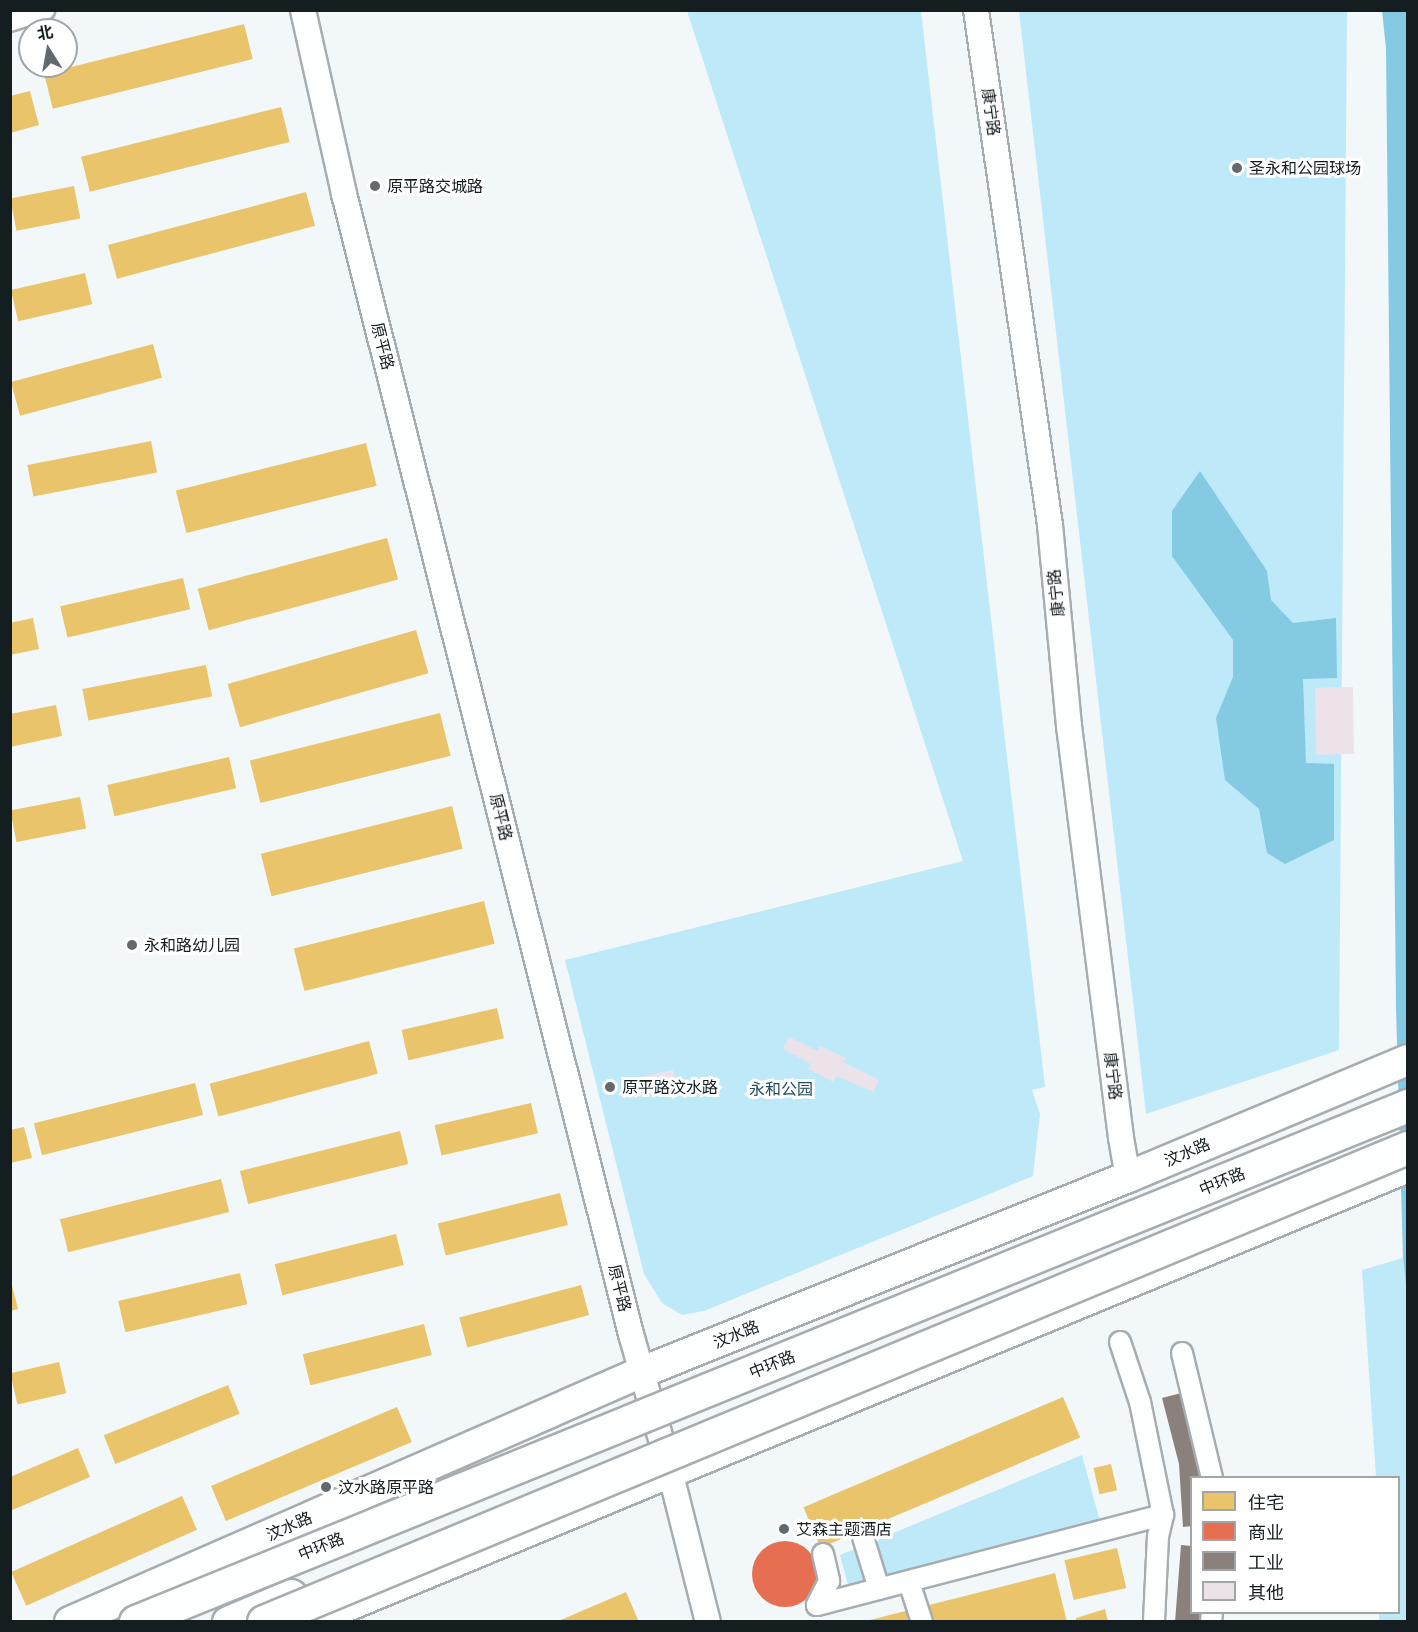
<!DOCTYPE html>
<meta charset="utf-8">
<style>
body{margin:0}
#map{position:relative;width:1418px;height:1632px;overflow:hidden;background:#f2f8fa;font-family:"IBM Plex Sans","Noto Sans SC",sans-serif}
div>[style]{position:absolute}
.green>*{inset:0;background:#bee9f9}
.water>*{inset:0;background:#85cae3}
.homes>*{inset:0;background:#e9c46a;transform-origin:0 0}
.shops>*{inset:0;background:#e76f51}
.round{border-radius:50%}
.industry>*{inset:0;background:#8a817c}
.building>*{inset:0;background:#ece3ea;transform-origin:0 0}
.roads{filter:drop-shadow(2px 0 #a6adb0) drop-shadow(-2px 0 #a6adb0) drop-shadow(0 2px #a6adb0) drop-shadow(0 -2px #a6adb0)}
.minor>*{height:20px;margin:-10px;padding:0 10px;transform-origin:10px;border-radius:10px;background:#fdfefe}
.tertiary>*{height:24px;margin:-12px;padding:0 12px;transform-origin:12px;border-radius:12px;background:#fdfefe}
.primary>*{height:30px;margin:-15px;padding:0 15px;transform-origin:15px;border-radius:15px;background:#fdfefe}
.bridges{filter:drop-shadow(2px 0 #a6adb0) drop-shadow(-2px 0 #a6adb0) drop-shadow(0 2px #a6adb0) drop-shadow(0 -2px #a6adb0)}
.trunk-bridge>*{height:32px;margin:-16px;padding:0 16px;transform-origin:16px;border-radius:16px;background:#fdfefe}
.dots>*{width:16px;height:16px;translate:-50% -50%;box-sizing:border-box;border:3px solid #fff;border-radius:50%}
span{translate:-50% -50%;white-space:nowrap;text-align:center;line-height:1.15;-webkit-text-stroke:6px #fff;paint-order:stroke}
.street-label{font-size:16px;color:#141e21}
.poi-label{font-size:16px;color:#141e21}
.left{translate:0 -50%;text-align:left}
.park-label{font-size:16px;color:#234d5c}
.frame{position:absolute;inset:0;border:12px solid #141e21;pointer-events:none}
.legend{position:absolute;left:1190px;top:1476px;width:210px;height:138px;box-sizing:border-box;background:#fff;border:2px solid #a1a5a6;margin:0;padding:8px 10px;list-style:none;font-size:18px;color:#141e21}
.legend li{display:flex;align-items:center;gap:12px;height:30px}
.legend b{width:30px;border:2px solid #a1a5a6}
.north{position:absolute;left:18px;top:18px;width:60px;height:60px;box-sizing:border-box;background:#fff;border:2px solid #a1a5a6;border-radius:50%;rotate:349deg;font-size:16px;font-weight:700;line-height:24px;text-align:center;color:#141e21}
.north::after{content:'';display:block;margin:auto;width:21px;height:27px;background:#626a6d;clip-path:polygon(50% 0,100% 100%,50% 72%,0 100%)}
</style>
<div id="map">
<div class="green">
<div style="clip-path:polygon(687px 11px,921px 11px,1045px 1087px,1032px 1090px,1040px 1114px,1033px 1176px,704px 1311px,682px 1315px,662px 1303px,644px 1274px,565px 960px,963px 861px)"></div>
<div style="clip-path:polygon(1019px 11px,1347px 11px,1339px 1050px,1146px 1114px)"></div>
<div style="clip-path:polygon(1403px 1258px,1408px 1306px,1407px 1621px,1379px 1621px,1379px 1613px,1398px 1612px,1398px 1478px,1376px 1477px,1362px 1270px)"></div>
<div style="clip-path:polygon(1082px 1455px,1101px 1525px,849px 1589px,840px 1555px)"></div>
</div>
<div class="water">
<div style="clip-path:polygon(1382px 11px,1408px 11px,1407px 1295px,1403px 1258px,1396px 1008px,1386px 48px)"></div>
<div style="clip-path:polygon(1200px 471px,1267px 571px,1271px 600px,1293px 623px,1336px 618px,1337px 678px,1303px 679px,1306px 763px,1334px 764px,1334px 840px,1285px 864px,1267px 853px,1259px 809px,1225px 780px,1216px 718px,1233px 677px,1233px 640px,1172px 556px,1172px 511px)"></div>
</div>
<div class="homes">
<div style="left:244px;top:24px;width:36px;height:206px;rotate:76deg"></div>
<div style="clip-path:polygon(30px 91px,39px 125px,10px 133px,10px 96px)"></div>
<div style="left:281px;top:107px;width:36px;height:206px;rotate:76deg"></div>
<div style="left:74px;top:186px;width:33px;height:65px;rotate:79deg"></div>
<div style="left:306px;top:192px;width:35px;height:205px;rotate:75deg"></div>
<div style="left:85px;top:273px;width:32px;height:76px;rotate:77deg"></div>
<div style="left:153px;top:344px;width:35px;height:147px;rotate:75deg"></div>
<div style="left:151px;top:441px;width:32px;height:126px;rotate:79deg"></div>
<div style="left:366px;top:443px;width:44px;height:196px;rotate:76deg"></div>
<div style="left:387px;top:538px;width:43px;height:196px;rotate:75deg"></div>
<div style="left:183px;top:578px;width:32px;height:126px;rotate:77deg"></div>
<div style="clip-path:polygon(33px 618px,39px 649px,10px 655px,10px 623px)"></div>
<div style="left:416px;top:630px;width:45px;height:196px;rotate:74deg"></div>
<div style="left:206px;top:665px;width:32px;height:126px;rotate:79deg"></div>
<div style="clip-path:polygon(56px 705px,62px 736px,10px 747px,10px 714px)"></div>
<div style="left:440px;top:713px;width:44px;height:196px;rotate:76deg"></div>
<div style="left:229px;top:757px;width:32px;height:125px;rotate:77deg"></div>
<div style="left:80px;top:797px;width:32px;height:71px;rotate:79deg"></div>
<div style="left:452px;top:806px;width:44px;height:197px;rotate:76deg"></div>
<div style="left:484px;top:901px;width:44px;height:196px;rotate:76deg"></div>
<div style="left:497px;top:1008px;width:31px;height:98px;rotate:77deg"></div>
<div style="left:369px;top:1041px;width:34px;height:165px;rotate:75deg"></div>
<div style="left:195px;top:1083px;width:33px;height:166px;rotate:76deg"></div>
<div style="left:531px;top:1103px;width:31px;height:99px;rotate:77deg"></div>
<div style="clip-path:polygon(24px 1127px,32px 1158px,10px 1163px,10px 1130px)"></div>
<div style="left:400px;top:1131px;width:34px;height:165px;rotate:76deg"></div>
<div style="left:221px;top:1179px;width:34px;height:166px;rotate:76deg"></div>
<div style="left:560px;top:1193px;width:33px;height:126px;rotate:76deg"></div>
<div style="left:396px;top:1234px;width:32px;height:125px;rotate:76deg"></div>
<div style="left:240px;top:1273px;width:32px;height:125px;rotate:77deg"></div>
<div style="clip-path:polygon(10px 1278px,18px 1309px,10px 1311px)"></div>
<div style="left:581px;top:1285px;width:31px;height:126px;rotate:75deg"></div>
<div style="left:424px;top:1324px;width:32px;height:125px;rotate:76deg"></div>
<div style="left:59px;top:1362px;width:32px;height:50px;rotate:77deg"></div>
<div style="left:228px;top:1385px;width:31px;height:134px;rotate:68deg"></div>
<div style="left:1063px;top:1397px;width:44px;height:282px;rotate:67deg"></div>
<div style="left:397px;top:1407px;width:38px;height:202px;rotate:67deg"></div>
<div style="clip-path:polygon(78px 1448px,90px 1477px,10px 1511px,10px 1477px)"></div>
<div style="left:1111px;top:1464px;width:27px;height:18px;rotate:77deg"></div>
<div style="left:182px;top:1496px;width:37px;height:187px;rotate:66deg"></div>
<div style="left:1117px;top:1548px;width:41px;height:54px;rotate:77deg"></div>
<div style="clip-path:polygon(1055px 1573px,1067px 1622px,866px 1622px,866px 1621px)"></div>
<div style="clip-path:polygon(626px 1592px,639px 1622px,556px 1622px)"></div>
<div style="clip-path:polygon(1105px 1609px,1108px 1622px,1076px 1622px,1076px 1618px)"></div>
</div>
<div class="shops">
<div class="round" style="left:752px;top:1541px;width:66px;height:66px"></div>
</div>
<div class="industry">
<div style="clip-path:polygon(1185px 1392px,1205px 1478px,1192px 1478px,1192px 1526px,1183px 1527px,1179px 1464px,1162px 1398px)"></div>
<div style="clip-path:polygon(1181px 1545px,1192px 1546px,1192px 1612px,1202px 1612px,1201px 1622px,1175px 1622px)"></div>
</div>
<div class="building">
<div style="left:1353px;top:687px;width:67px;height:38px;rotate:89deg"></div>
<div style="clip-path:polygon(789px 1037px,818px 1051px,820px 1046px,846px 1058px,843px 1062px,879px 1080px,874px 1092px,836px 1076px,833px 1082px,808px 1069px,811px 1064px,783px 1049px)"></div>
<div style="left:673px;top:1070px;width:19px;height:49px;rotate:78deg"></div>
</div>
<div class="roads">
<div class="minor">
<div style="left:10px;top:21px;width:36px;rotate:-18deg"></div>
<div style="left:1120px;top:1342px;width:63px;rotate:71.6deg"></div>
<div style="left:1140px;top:1402px;width:115px;rotate:78.5deg"></div>
<div style="left:1163px;top:1515px;width:22px;rotate:103deg"></div>
<div style="left:1158px;top:1536px;width:86px;rotate:92.7deg"></div>
<div style="left:1182px;top:1353px;width:129px;rotate:76.5deg"></div>
<div style="left:863px;top:1537px;width:54px;rotate:72.9deg"></div>
<div style="left:823px;top:1554px;width:28px;rotate:77deg"></div>
<div style="left:829px;top:1581px;width:27px;rotate:117deg"></div>
<div style="left:817px;top:1605px;width:358px;rotate:-14.6deg"></div>
<div style="left:909px;top:1582px;width:42px;rotate:72deg"></div>
<div style="left:1211px;top:1622px;width:10px;rotate:-84deg"></div>
</div>
<div class="tertiary">
<div style="left:303px;top:10px;width:189px;rotate:77.4deg"></div>
<div style="left:344px;top:194px;width:1176px;rotate:75.87deg"></div>
<div style="left:631px;top:1334px;width:142px;rotate:74.1deg"></div>
<div style="left:670px;top:1471px;width:156px;rotate:75.9deg"></div>
<div style="left:976px;top:10px;width:520px;rotate:81.82deg"></div>
<div style="left:1050px;top:525px;width:202px;rotate:84.6deg"></div>
<div style="left:1069px;top:726px;width:415px;rotate:82.8deg"></div>
<div style="left:1121px;top:1138px;width:40px;rotate:80deg"></div>
</div>
<div class="primary">
<div style="left:70px;top:1622px;width:624px;rotate:-23.61deg"></div>
<div style="left:642px;top:1372px;width:524px;rotate:-21.86deg"></div>
<div style="left:1128px;top:1177px;width:303px;rotate:-22.7deg"></div>
<div style="left:228px;top:1622px;width:69px;rotate:-22.9deg"></div>
<div style="left:308px;top:1622px;width:1190px;rotate:-22.47deg"></div>
</div>
</div>
<div class="bridges">
<div class="trunk-bridge">
<div style="left:136px;top:1622px;width:1373px;rotate:-22.08deg"></div>
<div style="left:264px;top:1622px;width:1238px;rotate:-22.51deg"></div>
</div>
</div>
<div class="dots">
<div style="left:1237px;top:168px;background:#626a6d"></div>
<div style="left:375px;top:186px;background:#626a6d"></div>
<div style="left:132px;top:945px;background:#626a6d"></div>
<div style="left:610px;top:1087px;background:#626a6d"></div>
<div style="left:326px;top:1487px;background:#626a6d"></div>
<div style="left:784px;top:1529px;background:#626a6d"></div>
</div>
<div class="street-label">
<span style="left:991px;top:112px;rotate:82deg">康宁路</span>
<span style="left:383px;top:346px;rotate:76deg">原平路</span>
<span style="left:1056px;top:593px;rotate:-96deg">康宁路</span>
<span style="left:501px;top:817px;rotate:76deg">原平路</span>
<span style="left:1113px;top:1076px;rotate:83deg">康宁路</span>
<span style="left:1187px;top:1152px;rotate:-23deg">汶水路</span>
<span style="left:1222px;top:1181px;rotate:-22deg">中环路</span>
<span style="left:620px;top:1288px;rotate:76deg">原平路</span>
<span style="left:736px;top:1334px;rotate:-22deg">汶水路</span>
<span style="left:772px;top:1364px;rotate:-22deg">中环路</span>
<span style="left:289px;top:1526px;rotate:-24deg">汶水路</span>
<span style="left:321px;top:1546px;rotate:-22deg">中环路</span>
</div>
<div class="poi-label">
<span class="left" style="left:1249px;top:168px">圣永和公园球场</span>
<span class="left" style="left:387px;top:186px">原平路交城路</span>
<span class="left" style="left:144px;top:945px">永和路幼儿园</span>
<span class="left" style="left:622px;top:1087px">原平路汶水路</span>
<span class="left" style="left:338px;top:1487px">汶水路原平路</span>
<span class="left" style="left:796px;top:1529px">艾森主题酒店</span>
</div>
<div class="park-label">
<span style="left:781px;top:1089px">永和公园</span>
</div>
<div class="frame"></div>
<ul class="legend">
<li><b style="height:16px;background:#e9c46a"></b>住宅</li>
<li><b style="height:16px;background:#e76f51"></b>商业</li>
<li><b style="height:16px;background:#8a817c"></b>工业</li>
<li><b style="height:16px;background:#ece3ea"></b>其他</li>
</ul>
<div class="north">北</div>
</div>
